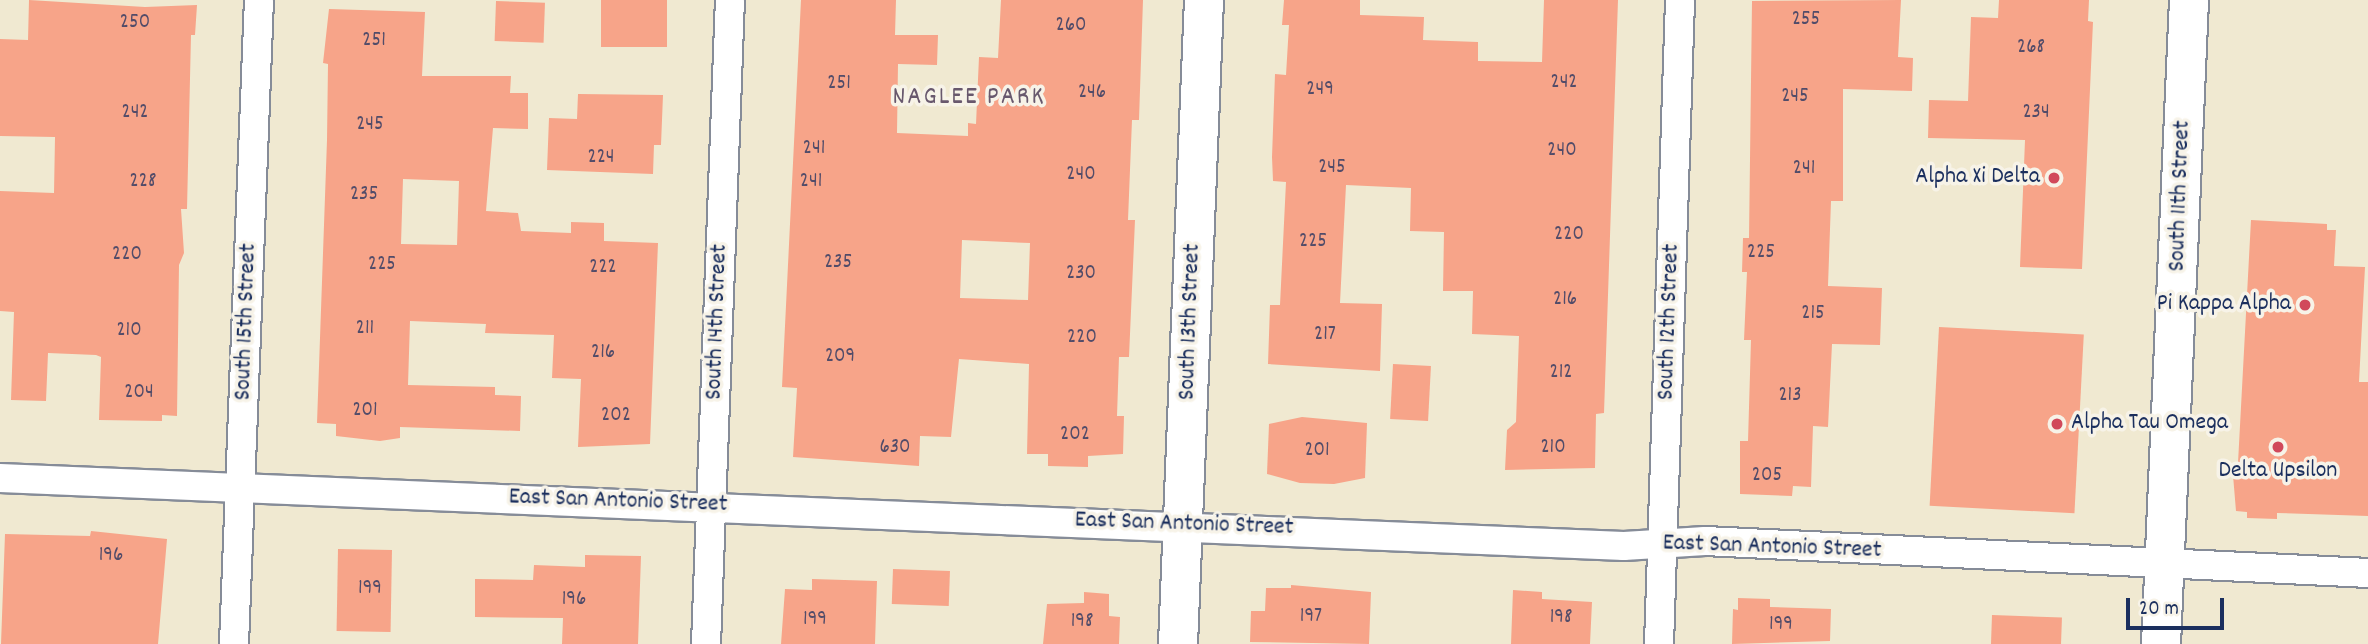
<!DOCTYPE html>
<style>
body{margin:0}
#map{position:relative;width:2368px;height:644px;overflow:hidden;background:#f0e9d1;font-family:Dekko,sans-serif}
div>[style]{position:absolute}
.building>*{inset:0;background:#f7a489;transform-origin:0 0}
.roads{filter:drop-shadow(2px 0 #868c98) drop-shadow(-2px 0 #868c98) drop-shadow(0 2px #868c98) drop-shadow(0 -2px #868c98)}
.street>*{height:28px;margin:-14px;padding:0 14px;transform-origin:14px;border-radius:14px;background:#fff}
.secondary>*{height:38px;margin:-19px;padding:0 19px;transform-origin:19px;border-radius:19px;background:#fff}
.dots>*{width:19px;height:19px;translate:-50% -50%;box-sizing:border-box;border:4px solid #f7f3e8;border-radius:50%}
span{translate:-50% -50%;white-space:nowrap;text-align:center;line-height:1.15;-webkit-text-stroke:7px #f7f3e8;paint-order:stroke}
.number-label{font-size:21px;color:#524c69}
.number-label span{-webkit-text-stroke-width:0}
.poi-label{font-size:24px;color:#1b2f5e}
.right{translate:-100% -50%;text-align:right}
.left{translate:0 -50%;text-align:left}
.street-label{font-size:24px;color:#1b2f5e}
.neighbourhood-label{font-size:26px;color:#68586d;letter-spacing:2px}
.scale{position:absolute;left:2126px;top:598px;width:98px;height:32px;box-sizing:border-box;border:4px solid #1b2f5e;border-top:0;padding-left:9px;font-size:21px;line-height:24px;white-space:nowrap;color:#1b2f5e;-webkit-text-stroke:5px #f7f3e8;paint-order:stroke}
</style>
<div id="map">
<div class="building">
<div style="clip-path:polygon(29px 0,145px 7px,197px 5px,195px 35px,191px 35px,187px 209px,181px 209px,184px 253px,179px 265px,177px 416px,162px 415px,162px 421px,99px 420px,101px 357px,96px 355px,48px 353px,46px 401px,11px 400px,14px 312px,0 311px,0 191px,54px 193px,55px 137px,0 136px,0 39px,28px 40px)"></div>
<div style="left:601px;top:0;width:66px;height:47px"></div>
<div style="clip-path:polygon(evenodd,801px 0,896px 0,895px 35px,938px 35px,937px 65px,898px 64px,897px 133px,968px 136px,968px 123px,976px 124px,979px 57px,998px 58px,1001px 0,1143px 0,1139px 120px,1132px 120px,1128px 220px,1135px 220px,1129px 357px,1119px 357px,1117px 416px,1124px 416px,1123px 454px,1088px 456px,1088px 467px,1048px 466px,1048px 454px,1027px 454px,1029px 364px,959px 359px,951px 437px,920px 436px,919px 466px,793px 457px,797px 388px,782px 387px,801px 0,962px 240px,1030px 243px,1028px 300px,960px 298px,962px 240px)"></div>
<div style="clip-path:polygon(1284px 0,1360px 0,1360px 15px,1424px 17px,1423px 40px,1478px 42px,1478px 61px,1542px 62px,1544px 0,1618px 0,1604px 413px,1596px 414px,1595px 468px,1505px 470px,1507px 430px,1516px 422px,1519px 336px,1472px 334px,1473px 291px,1443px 291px,1444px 232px,1410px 231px,1411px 188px,1346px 185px,1340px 303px,1382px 304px,1380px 371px,1268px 364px,1270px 305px,1280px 305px,1286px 182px,1273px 181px,1272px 157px,1275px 74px,1286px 75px,1289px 25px,1282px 25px)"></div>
<div style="clip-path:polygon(1901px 0,1898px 57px,1913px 58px,1912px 91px,1843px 89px,1843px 201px,1831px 201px,1828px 286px,1882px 288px,1880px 345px,1832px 344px,1828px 427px,1813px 426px,1811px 487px,1793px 486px,1792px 496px,1740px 494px,1740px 441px,1748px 441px,1751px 340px,1744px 340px,1747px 272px,1742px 272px,1743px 238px,1749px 238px,1752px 1px)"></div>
<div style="clip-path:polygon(1999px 0,2089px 0,2088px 21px,2093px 22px,2082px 269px,2020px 267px,2025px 140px,1928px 138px,1929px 100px,1968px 101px,1971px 17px,1998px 18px)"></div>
<div style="left:496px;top:1px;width:49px;height:40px;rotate:2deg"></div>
<div style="clip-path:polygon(evenodd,329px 9px,425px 12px,422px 76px,511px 76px,510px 93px,528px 93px,528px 129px,493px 128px,486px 211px,518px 213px,521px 231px,571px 233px,571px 222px,604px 223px,604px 241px,658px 243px,650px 444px,578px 447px,581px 379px,552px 378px,554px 335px,485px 333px,486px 324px,410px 321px,408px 385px,495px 387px,495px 395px,521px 396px,520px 431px,400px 427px,400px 438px,380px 441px,336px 436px,336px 424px,317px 423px,327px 140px,328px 64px,323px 63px,329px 9px,403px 179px,459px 181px,457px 245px,401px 244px,403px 179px)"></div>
<div style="clip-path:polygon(578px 94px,663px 95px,661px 145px,654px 145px,653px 174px,547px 170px,549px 118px,577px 119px)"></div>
<div style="clip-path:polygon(2251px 220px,2327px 224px,2327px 230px,2336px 230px,2334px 266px,2365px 267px,2359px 382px,2368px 382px,2368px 516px,2277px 513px,2277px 519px,2247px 518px,2247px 512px,2236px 511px,2232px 463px,2238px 463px)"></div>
<div style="left:1939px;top:327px;width:145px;height:179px;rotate:3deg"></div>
<div style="left:1393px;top:364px;width:38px;height:55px;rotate:3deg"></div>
<div style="clip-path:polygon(1302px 417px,1367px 423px,1365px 478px,1334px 484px,1300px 483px,1267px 474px,1269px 424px)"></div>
<div style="clip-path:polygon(91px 531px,167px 539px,158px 644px,1px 644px,5px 534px,90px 536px)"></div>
<div style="left:338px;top:549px;width:54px;height:82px;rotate:1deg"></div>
<div style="clip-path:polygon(585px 555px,641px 556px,638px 644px,562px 644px,563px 618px,475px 617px,475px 579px,533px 580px,534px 565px,585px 567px)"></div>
<div style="left:893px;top:569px;width:57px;height:35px;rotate:2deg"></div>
<div style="clip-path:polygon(812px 579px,877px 581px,875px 644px,781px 644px,785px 589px,812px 590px)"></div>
<div style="clip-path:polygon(1291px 585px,1371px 592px,1369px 644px,1250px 642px,1251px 611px,1265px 611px,1266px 588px,1291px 588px)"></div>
<div style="clip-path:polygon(1513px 590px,1542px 592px,1542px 599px,1592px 602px,1590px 644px,1511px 644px)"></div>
<div style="clip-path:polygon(1084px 592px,1109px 594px,1109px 616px,1120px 617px,1119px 644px,1043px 644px,1047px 604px,1084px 603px)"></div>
<div style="clip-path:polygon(1738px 598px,1770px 599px,1770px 607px,1831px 609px,1830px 641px,1732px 644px,1733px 609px,1738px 610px)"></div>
<div style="left:1992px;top:615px;width:70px;height:29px;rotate:2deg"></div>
</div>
<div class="roads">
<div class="street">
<div style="left:0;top:478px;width:1625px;rotate:2.4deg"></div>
<div style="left:1624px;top:546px;width:81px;rotate:-3.5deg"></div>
<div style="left:1705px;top:541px;width:664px;rotate:2.76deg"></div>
<div style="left:234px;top:644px;width:644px;rotate:-87.78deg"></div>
<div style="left:706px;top:644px;width:644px;rotate:-87.87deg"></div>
<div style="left:1659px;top:644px;width:644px;rotate:-88.13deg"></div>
</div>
<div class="secondary">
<div style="left:1178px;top:644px;width:645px;rotate:-87.69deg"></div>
<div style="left:2161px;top:644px;width:645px;rotate:-87.51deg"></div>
</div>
</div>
<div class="dots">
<div style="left:2054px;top:178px;background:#d1495b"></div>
<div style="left:2305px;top:305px;background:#d1495b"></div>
<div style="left:2057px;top:424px;background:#d1495b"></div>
<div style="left:2278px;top:447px;background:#d1495b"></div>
</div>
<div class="number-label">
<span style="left:1806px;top:20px">255</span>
<span style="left:135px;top:23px">250</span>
<span style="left:1071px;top:26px">260</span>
<span style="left:374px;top:41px">251</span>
<span style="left:2031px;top:48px">268</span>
<span style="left:1564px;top:83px">242</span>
<span style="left:839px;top:84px">251</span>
<span style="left:1320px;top:90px">249</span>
<span style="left:1092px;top:93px">246</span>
<span style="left:1795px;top:97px">245</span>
<span style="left:135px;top:113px">242</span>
<span style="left:2036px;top:113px">234</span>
<span style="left:370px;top:125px">245</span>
<span style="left:814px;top:149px">241</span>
<span style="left:1562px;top:151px">240</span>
<span style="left:601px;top:158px">224</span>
<span style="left:1332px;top:168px">245</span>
<span style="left:1804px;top:169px">241</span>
<span style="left:1081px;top:175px">240</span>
<span style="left:143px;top:182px">228</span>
<span style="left:811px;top:182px">241</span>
<span style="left:364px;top:195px">235</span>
<span style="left:1569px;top:235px">220</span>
<span style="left:1313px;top:242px">225</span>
<span style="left:1761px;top:253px">225</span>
<span style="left:127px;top:255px">220</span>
<span style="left:838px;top:263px">235</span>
<span style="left:382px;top:265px">225</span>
<span style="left:603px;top:268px">222</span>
<span style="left:1081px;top:274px">230</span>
<span style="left:1565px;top:300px">216</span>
<span style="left:1813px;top:314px">215</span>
<span style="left:365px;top:329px">211</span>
<span style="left:129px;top:331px">210</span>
<span style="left:1325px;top:335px">217</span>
<span style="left:1082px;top:338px">220</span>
<span style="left:603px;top:353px">216</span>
<span style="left:840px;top:357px">209</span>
<span style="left:1561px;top:373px">212</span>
<span style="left:139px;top:393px">204</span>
<span style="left:1790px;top:396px">213</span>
<span style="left:365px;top:411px">201</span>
<span style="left:616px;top:416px">202</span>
<span style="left:1075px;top:435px">202</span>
<span style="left:895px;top:448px">630</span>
<span style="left:1553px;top:448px">210</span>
<span style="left:1317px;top:451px">201</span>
<span style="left:1767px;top:476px">205</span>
<span style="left:111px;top:556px">196</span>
<span style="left:370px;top:589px">199</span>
<span style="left:574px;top:600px">196</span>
<span style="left:1311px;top:617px">197</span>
<span style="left:1561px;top:618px">198</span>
<span style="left:815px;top:620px">199</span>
<span style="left:1082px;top:622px">198</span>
<span style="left:1781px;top:625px">199</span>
</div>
<div class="poi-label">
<span class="right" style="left:2040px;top:178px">Alpha Xi Delta</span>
<span class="right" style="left:2291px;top:305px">Pi Kappa Alpha</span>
<span class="left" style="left:2071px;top:424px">Alpha Tau Omega</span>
<span style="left:2278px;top:472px">Delta Upsilon</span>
</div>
<div class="street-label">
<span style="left:2181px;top:196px;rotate:-88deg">South 11th Street</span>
<span style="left:247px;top:322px;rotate:-88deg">South 15th Street</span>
<span style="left:718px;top:322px;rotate:-88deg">South 14th Street</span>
<span style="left:1191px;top:322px;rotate:-88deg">South 13th Street</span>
<span style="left:1670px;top:322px;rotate:-88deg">South 12th Street</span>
<span style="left:618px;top:502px;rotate:2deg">East San Antonio Street</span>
<span style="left:1184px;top:525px;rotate:2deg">East San Antonio Street</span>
<span style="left:1772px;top:548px;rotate:2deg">East San Antonio Street</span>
</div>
<div class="neighbourhood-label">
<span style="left:969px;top:98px">NAGLEE PARK</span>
</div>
<div class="scale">20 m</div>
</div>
